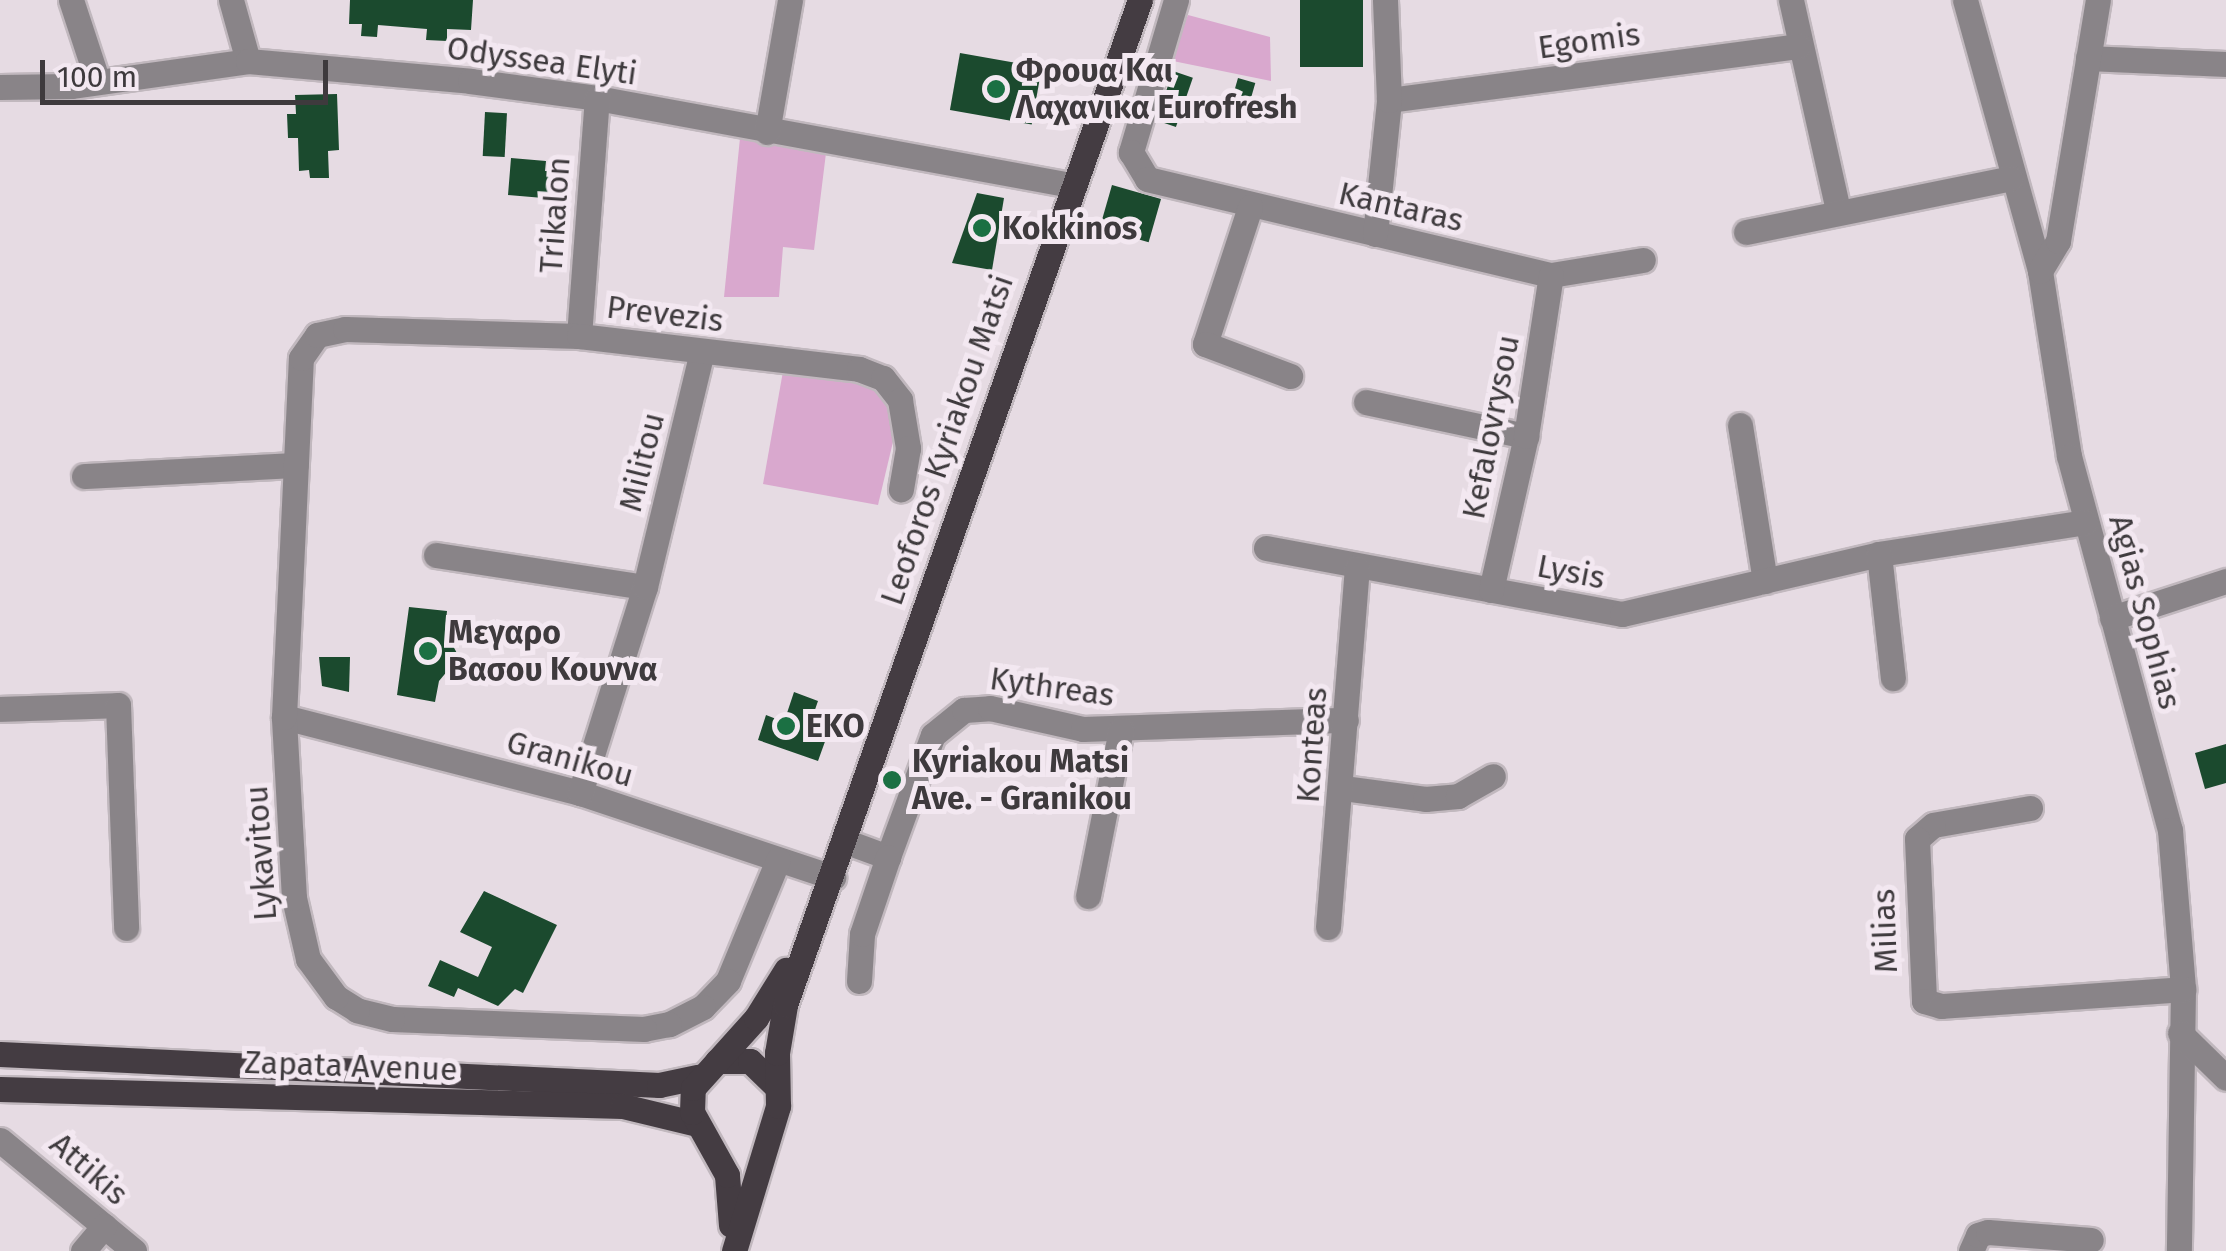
<!DOCTYPE html>
<meta charset="utf-8">
<style>
body{margin:0}
#map{position:relative;width:2226px;height:1251px;overflow:hidden;background:#e6dbe3;font-family:"Fira Sans",sans-serif}
div>[style]{position:absolute}
.green>*{inset:0;background:#d9a8ce}
.building>*{inset:0;background:#1b4a2e;transform-origin:0 0}
.roads{filter:drop-shadow(2px 0 #c1b8be) drop-shadow(-2px 0 #c1b8be) drop-shadow(0 2px #c1b8be) drop-shadow(0 -2px #c1b8be)}
.minor>*{height:25px;margin:-12.5px;padding:0 12.5px;transform-origin:12.5px;border-radius:12.5px;background:#898488}
.major>*{height:25px;margin:-12.5px;padding:0 12.5px;transform-origin:12.5px;border-radius:12.5px;background:#443c42}
.dots>*{width:28px;height:28px;translate:-50% -50%;box-sizing:border-box;border:5px solid #f3e8f1;border-radius:50%}
span{translate:-50% -50%;white-space:nowrap;text-align:center;line-height:1.15;-webkit-text-stroke:10px #f3e8f1;paint-order:stroke}
.street-label{font-size:32px;color:#3e3a3d}
.poi-label{font-size:32px;color:#3e3a3d;font-weight:700}
.left{translate:0 -50%;text-align:left}
.scale{position:absolute;left:40px;top:60px;width:288px;height:45px;box-sizing:border-box;border:5px solid #3e3a3d;border-top:0;padding-left:12px;font-size:30px;line-height:35px;white-space:nowrap;color:#3e3a3d;-webkit-text-stroke:8px #f3e8f1;paint-order:stroke}
</style>
<div id="map">
<div class="green">
<div style="clip-path:polygon(1188px 15px,1270px 37px,1271px 81px,1168px 60px)"></div>
<div style="clip-path:polygon(740px 138px,826px 153px,814px 250px,783px 247px,779px 297px,724px 297px)"></div>
<div style="clip-path:polygon(785px 360px,876px 381px,896px 429px,878px 505px,763px 484px)"></div>
</div>
<div class="building">
<div style="clip-path:polygon(350px 0,473px 0,471px 30px,447px 29px,447px 41px,426px 40px,427px 29px,378px 25px,377px 37px,361px 36px,362px 24px,349px 24px)"></div>
<div style="left:1300px;top:0;width:63px;height:67px"></div>
<div style="left:960px;top:53px;width:83px;height:58px;rotate:10deg"></div>
<div style="left:1173px;top:71px;width:21px;height:52px;rotate:19deg"></div>
<div style="left:1238px;top:78px;width:18px;height:36px;rotate:16deg"></div>
<div style="clip-path:polygon(337px 94px,339px 150px,328px 151px,329px 178px,310px 178px,309px 170px,299px 171px,298px 138px,288px 138px,287px 114px,296px 114px,295px 95px)"></div>
<div style="left:485px;top:112px;width:22px;height:44px;rotate:3deg"></div>
<div style="clip-path:polygon(511px 158px,546px 161px,545px 171px,569px 172px,567px 200px,508px 195px)"></div>
<div style="left:1112px;top:185px;width:51px;height:45px;rotate:16deg"></div>
<div style="clip-path:polygon(977px 193px,1004px 198px,992px 270px,952px 263px)"></div>
<div style="clip-path:polygon(409px 607px,447px 611px,445px 631px,459px 657px,439px 681px,435px 702px,397px 695px)"></div>
<div style="clip-path:polygon(319px 657px,350px 657px,349px 692px,322px 686px)"></div>
<div style="clip-path:polygon(794px 692px,818px 701px,808px 730px,827px 736px,818px 761px,758px 740px,766px 715px,784px 722px)"></div>
<div style="clip-path:polygon(2226px 744px,2226px 783px,2205px 789px,2195px 753px)"></div>
<div style="clip-path:polygon(484px 891px,557px 925px,523px 993px,515px 989px,498px 1006px,458px 988px,454px 997px,428px 986px,440px 960px,478px 977px,492px 947px,460px 932px)"></div>
</div>
<div class="roads">
<div class="minor">
<div style="left:71px;top:0;width:83px;rotate:71.8deg"></div>
<div style="left:231px;top:0;width:63px;rotate:74.4deg"></div>
<div style="left:1176px;top:0;width:159px;rotate:106.5deg"></div>
<div style="left:1131px;top:152px;width:31px;rotate:59deg"></div>
<div style="left:1147px;top:179px;width:415px;rotate:13.4deg"></div>
<div style="left:1551px;top:275px;width:93px;rotate:-9.3deg"></div>
<div style="left:1791px;top:0;width:216px;rotate:77.4deg"></div>
<div style="left:1965px;top:0;width:281px;rotate:74.5deg"></div>
<div style="left:2040px;top:271px;width:187px;rotate:81.1deg"></div>
<div style="left:2069px;top:456px;width:387px;rotate:74.9deg"></div>
<div style="left:2170px;top:830px;width:160px;rotate:85.3deg"></div>
<div style="left:2183px;top:989px;width:262px;rotate:90.9deg"></div>
<div style="left:2088px;top:58px;width:138px;rotate:2.5deg"></div>
<div style="left:0;top:87px;width:71px;rotate:-0.8deg"></div>
<div style="left:71px;top:86px;width:179px;rotate:-8deg"></div>
<div style="left:248px;top:61px;width:223px;rotate:5.1deg"></div>
<div style="left:470px;top:81px;width:128px;rotate:7.6deg"></div>
<div style="left:597px;top:98px;width:483px;rotate:10.4deg"></div>
<div style="left:1389px;top:100px;width:413px;rotate:-7.5deg"></div>
<div style="left:767px;top:132px;width:134px;rotate:-80.1deg"></div>
<div style="left:1250px;top:207px;width:144px;rotate:108.2deg"></div>
<div style="left:1205px;top:344px;width:91px;rotate:20.6deg"></div>
<div style="left:1746px;top:232px;width:270px;rotate:-11.5deg"></div>
<div style="left:1375px;top:234px;width:135px;rotate:-84deg"></div>
<div style="left:1389px;top:100px;width:100px;rotate:-92.3deg"></div>
<div style="left:2040px;top:271px;width:35px;rotate:-59deg"></div>
<div style="left:2058px;top:241px;width:244px;rotate:-80.6deg"></div>
<div style="left:579px;top:336px;width:239px;rotate:-85.7deg"></div>
<div style="left:1366px;top:402px;width:164px;rotate:12deg"></div>
<div style="left:1740px;top:425px;width:158px;rotate:80.9deg"></div>
<div style="left:84px;top:476px;width:212px;rotate:-3deg"></div>
<div style="left:1266px;top:548px;width:362px;rotate:10.5deg"></div>
<div style="left:1622px;top:614px;width:264px;rotate:-13.1deg"></div>
<div style="left:1879px;top:554px;width:209px;rotate:-8.8deg"></div>
<div style="left:1879px;top:554px;width:125px;rotate:83.6deg"></div>
<div style="left:436px;top:555px;width:211px;rotate:8.7deg"></div>
<div style="left:1491px;top:590px;width:158px;rotate:-77.2deg"></div>
<div style="left:1526px;top:436px;width:163px;rotate:-81.2deg"></div>
<div style="left:2112px;top:618px;width:120px;rotate:-18deg"></div>
<div style="left:0;top:709px;width:118px;rotate:-1.9deg"></div>
<div style="left:118px;top:705px;width:223px;rotate:87.9deg"></div>
<div style="left:284px;top:717px;width:306px;rotate:14.4deg"></div>
<div style="left:580px;top:793px;width:267px;rotate:18.4deg"></div>
<div style="left:1343px;top:788px;width:83px;rotate:7.6deg"></div>
<div style="left:1425px;top:799px;width:33px;rotate:-5deg"></div>
<div style="left:1458px;top:796px;width:40px;rotate:-29.7deg"></div>
<div style="left:580px;top:793px;width:216px;rotate:-72.5deg"></div>
<div style="left:645px;top:587px;width:242px;rotate:-76.4deg"></div>
<div style="left:2030px;top:808px;width:98px;rotate:170.1deg"></div>
<div style="left:1933px;top:825px;width:21px;rotate:139deg"></div>
<div style="left:1917px;top:839px;width:162px;rotate:87.5deg"></div>
<div style="left:1924px;top:1001px;width:18px;rotate:16deg"></div>
<div style="left:1941px;top:1006px;width:243px;rotate:-4deg"></div>
<div style="left:847px;top:842px;width:44px;rotate:20.1deg"></div>
<div style="left:888px;top:857px;width:130px;rotate:-69.8deg"></div>
<div style="left:933px;top:735px;width:40px;rotate:-39deg"></div>
<div style="left:964px;top:710px;width:26px;rotate:-4deg"></div>
<div style="left:990px;top:708px;width:95px;rotate:12.7deg"></div>
<div style="left:1083px;top:729px;width:263px;rotate:-2deg"></div>
<div style="left:778px;top:860px;width:131px;rotate:112.5deg"></div>
<div style="left:728px;top:981px;width:36px;rotate:134deg"></div>
<div style="left:703px;top:1007px;width:38px;rotate:153deg"></div>
<div style="left:669px;top:1024px;width:25px;rotate:169deg"></div>
<div style="left:644px;top:1029px;width:252px;rotate:-177.7deg"></div>
<div style="left:392px;top:1019px;width:36px;rotate:-166deg"></div>
<div style="left:357px;top:1010px;width:25px;rotate:-148deg"></div>
<div style="left:336px;top:997px;width:47px;rotate:-126.4deg"></div>
<div style="left:308px;top:959px;width:63px;rotate:-102.9deg"></div>
<div style="left:294px;top:898px;width:181px;rotate:-93.2deg"></div>
<div style="left:284px;top:717px;width:359px;rotate:-87.3deg"></div>
<div style="left:301px;top:358px;width:28px;rotate:-55deg"></div>
<div style="left:317px;top:335px;width:29px;rotate:-12deg"></div>
<div style="left:345px;top:329px;width:234px;rotate:1.7deg"></div>
<div style="left:579px;top:336px;width:282px;rotate:6.7deg"></div>
<div style="left:859px;top:369px;width:26px;rotate:21deg"></div>
<div style="left:883px;top:378px;width:28px;rotate:52deg"></div>
<div style="left:900px;top:400px;width:49px;rotate:80.5deg"></div>
<div style="left:908px;top:448px;width:42px;rotate:99.7deg"></div>
<div style="left:1088px;top:896px;width:170px;rotate:-78.8deg"></div>
<div style="left:1328px;top:927px;width:360px;rotate:-85.4deg"></div>
<div style="left:859px;top:981px;width:47px;rotate:-86.3deg"></div>
<div style="left:862px;top:934px;width:81px;rotate:-71.3deg"></div>
<div style="left:2180px;top:1033px;width:64px;rotate:44.4deg"></div>
<div style="left:0;top:1140px;width:174px;rotate:39.6deg"></div>
<div style="left:83px;top:1251px;width:33px;rotate:-50deg"></div>
<div style="left:1971px;top:1251px;width:17px;rotate:-66deg"></div>
<div style="left:1978px;top:1235px;width:10px;rotate:-17deg"></div>
<div style="left:1988px;top:1232px;width:103px;rotate:4.4deg"></div>
</div>
<div class="major">
<div style="left:0;top:1054px;width:660px;rotate:2.69deg"></div>
<div style="left:659px;top:1085px;width:40px;rotate:-12deg"></div>
<div style="left:717px;top:1061px;width:33px"></div>
<div style="left:750px;top:1061px;width:33px;rotate:44deg"></div>
<div style="left:0;top:1089px;width:623px;rotate:1.56deg"></div>
<div style="left:623px;top:1106px;width:76px;rotate:13.7deg"></div>
<div style="left:731px;top:1225px;width:50px;rotate:-94.6deg"></div>
<div style="left:727px;top:1175px;width:72px;rotate:-119.1deg"></div>
<div style="left:692px;top:1112px;width:24px;rotate:-88deg"></div>
<div style="left:693px;top:1088px;width:94px;rotate:-48deg"></div>
<div style="left:756px;top:1018px;width:57px;rotate:-58deg"></div>
<div style="left:734px;top:1251px;width:152px;rotate:-73.1deg"></div>
<div style="left:778px;top:1106px;width:53px;rotate:-91.1deg"></div>
<div style="left:777px;top:1053px;width:49px;rotate:-80.5deg"></div>
<div style="left:785px;top:1005px;width:1066px;rotate:-70.55deg"></div>
</div>
</div>
<div class="dots">
<div style="left:996px;top:89px;background:#1b7043"></div>
<div style="left:982px;top:228px;background:#1b7043"></div>
<div style="left:428px;top:651px;background:#1b7043"></div>
<div style="left:786px;top:726px;background:#1b7043"></div>
<div style="left:892px;top:780px;background:#1b7043"></div>
</div>
<div class="street-label">
<span style="left:1589px;top:41px;rotate:-8deg">Egomis</span>
<span style="left:542px;top:61px;rotate:8deg">Odyssea Elyti</span>
<span style="left:1401px;top:207px;rotate:13deg">Kantaras</span>
<span style="left:555px;top:215px;rotate:-86deg">Trikalon</span>
<span style="left:665px;top:314px;rotate:7deg">Prevezis</span>
<span style="left:1491px;top:427px;rotate:-79deg">Kefalovrysou</span>
<span style="left:947px;top:440px;rotate:-71deg">Leoforos Kyriakou Matsi</span>
<span style="left:642px;top:462px;rotate:-76deg">Militou</span>
<span style="left:1571px;top:572px;rotate:11deg">Lysis</span>
<span style="left:2145px;top:612px;rotate:75deg">Agias Sophias</span>
<span style="left:1052px;top:687px;rotate:8deg">Kythreas</span>
<span style="left:1312px;top:745px;rotate:-86deg">Konteas</span>
<span style="left:570px;top:759px;rotate:16deg">Granikou</span>
<span style="left:261px;top:853px;rotate:-94deg">Lykavitou</span>
<span style="left:1885px;top:931px;rotate:-92deg">Milias</span>
<span style="left:351px;top:1066px;rotate:2deg">Zapata Avenue</span>
<span style="left:89px;top:1169px;rotate:41deg">Attikis</span>
</div>
<div class="poi-label">
<span class="left" style="left:1016px;top:89px">Φρουα Και<br>Λαχανικα Eurofresh</span>
<span class="left" style="left:1002px;top:228px">Kokkinos</span>
<span class="left" style="left:448px;top:651px">Μεγαρο<br>Βασου Κουννα</span>
<span class="left" style="left:806px;top:726px">EKO</span>
<span class="left" style="left:912px;top:780px">Kyriakou Matsi<br>Ave. - Granikou</span>
</div>
<div class="scale">100 m</div>
</div>
